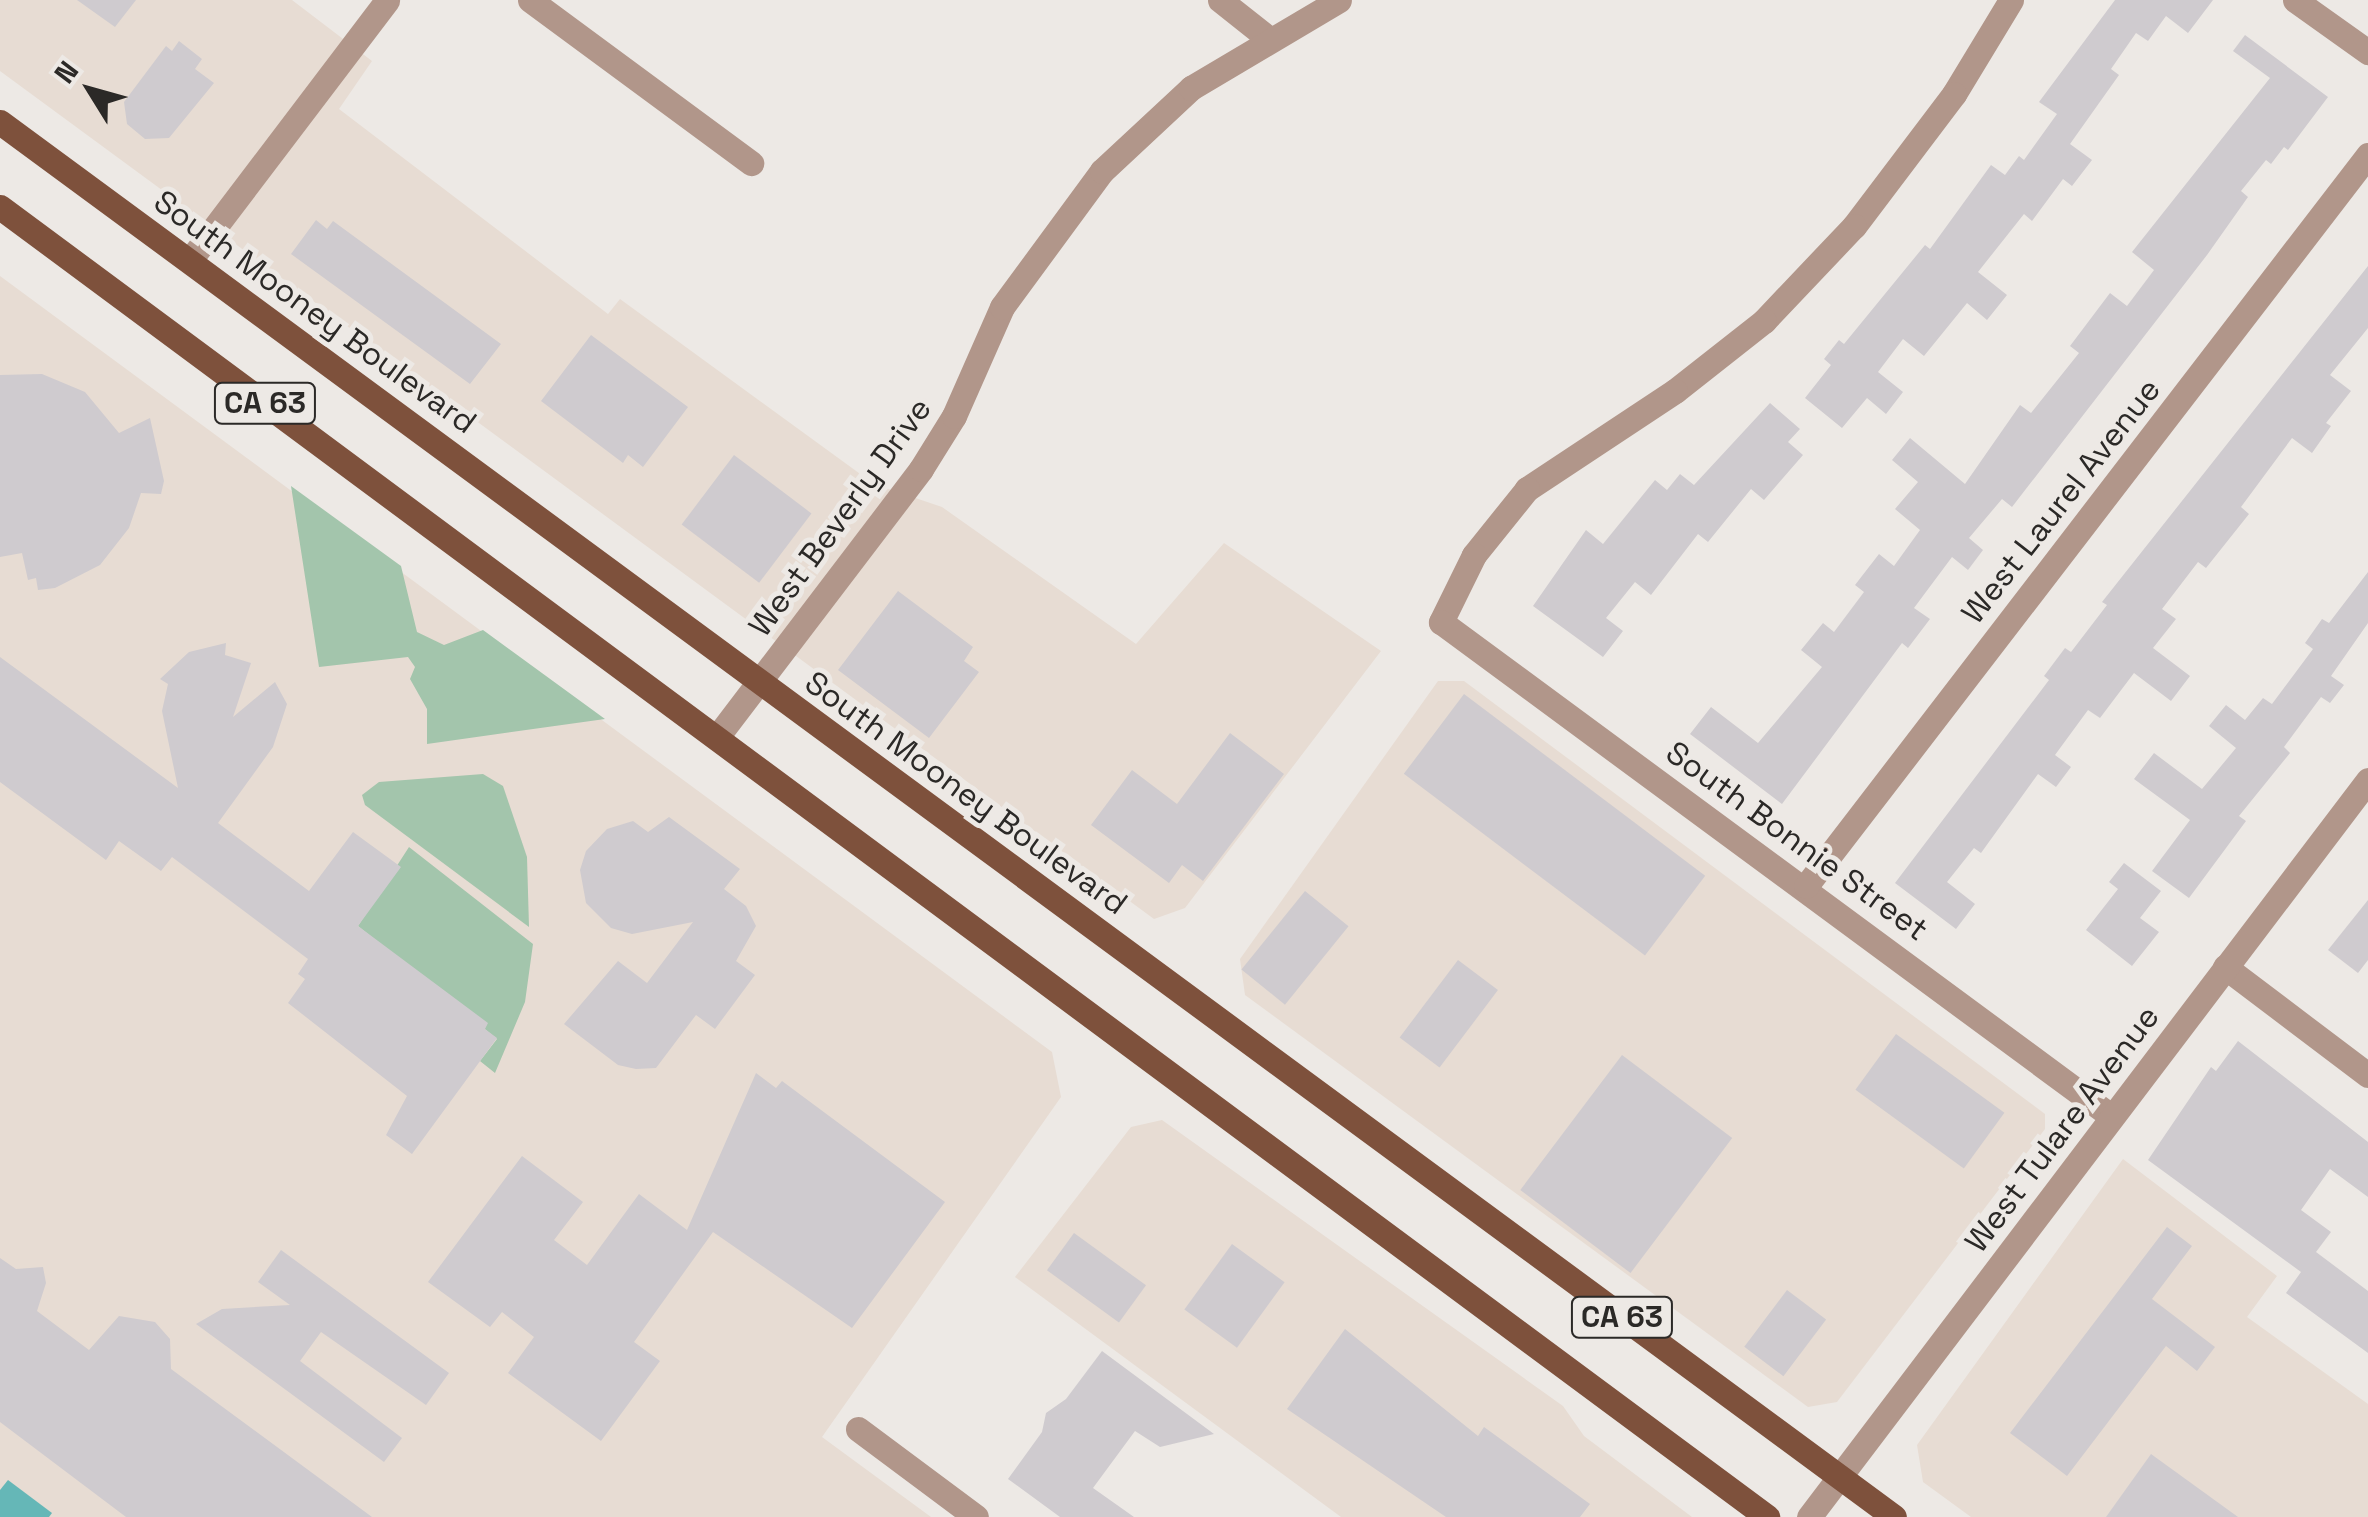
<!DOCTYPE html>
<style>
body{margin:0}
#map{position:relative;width:2368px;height:1517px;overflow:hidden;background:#ede9e5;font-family:"Space Grotesk",sans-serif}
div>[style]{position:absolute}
.built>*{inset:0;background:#e7dcd3}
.green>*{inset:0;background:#a3c5ac}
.water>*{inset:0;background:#65b7b7}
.building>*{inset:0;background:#cfcbcf;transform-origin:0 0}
.minor>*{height:25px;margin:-12.5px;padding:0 12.5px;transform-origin:12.5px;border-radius:12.5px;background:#b1968a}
.major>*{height:25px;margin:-12.5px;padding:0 12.5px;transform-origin:12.5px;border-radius:12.5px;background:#7e513c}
span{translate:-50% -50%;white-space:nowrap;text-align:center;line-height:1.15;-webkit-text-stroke:10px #ede9e5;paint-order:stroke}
.shield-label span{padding:2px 8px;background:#ede9e5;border:2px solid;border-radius:8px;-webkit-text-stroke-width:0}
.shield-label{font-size:30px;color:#2b2927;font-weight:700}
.street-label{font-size:32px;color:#2b2927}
.north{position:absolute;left:40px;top:40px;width:100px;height:100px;-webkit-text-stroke:8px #ede9e5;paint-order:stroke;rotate:307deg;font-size:28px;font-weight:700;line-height:40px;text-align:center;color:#2b2927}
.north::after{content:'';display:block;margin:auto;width:35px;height:45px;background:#2b2927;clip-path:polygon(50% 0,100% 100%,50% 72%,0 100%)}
</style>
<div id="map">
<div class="built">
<div style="clip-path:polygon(0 0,292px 0,372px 61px,339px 109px,608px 314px,620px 299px,874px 484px,942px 507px,1136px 644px,1224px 543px,1381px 651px,1185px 908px,1154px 919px,0 71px)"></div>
<div style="clip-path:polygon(0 276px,1052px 1052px,1061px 1097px,822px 1437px,931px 1517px,0 1517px)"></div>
<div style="clip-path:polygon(1438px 681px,1464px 681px,2045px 1114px,2045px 1129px,1837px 1402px,1808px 1407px,1245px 995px,1240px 959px)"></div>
<div style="clip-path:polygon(1162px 1120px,1563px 1406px,1584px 1436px,1692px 1517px,1341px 1517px,1015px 1277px,1131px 1127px)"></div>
<div style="clip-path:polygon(2123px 1159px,2277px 1276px,2247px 1317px,2368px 1404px,2368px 1517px,1971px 1517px,1923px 1482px,1917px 1445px)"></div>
</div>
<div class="green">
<div style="clip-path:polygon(291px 486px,401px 566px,417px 632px,444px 645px,483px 630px,605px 719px,427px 744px,427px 709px,410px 679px,415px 667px,408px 657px,319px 667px)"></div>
<div style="clip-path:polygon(483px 774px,503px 786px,527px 857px,529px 927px,365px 805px,362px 795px,379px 782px)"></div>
<div style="clip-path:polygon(409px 847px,533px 944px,525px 1002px,495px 1073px,480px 1061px,497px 1039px,358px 926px)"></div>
</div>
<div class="water">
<div style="clip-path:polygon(8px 1480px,52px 1513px,49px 1517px,0 1517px,0 1490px)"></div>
</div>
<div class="building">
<div style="clip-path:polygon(77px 0,136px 0,115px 27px)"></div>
<div style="clip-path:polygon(2115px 0,2213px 0,2188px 33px,2166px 16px,2148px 41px,2136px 33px,2111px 69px,2119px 75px,2070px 144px,2092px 160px,2072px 186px,2063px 179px,2032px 221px,2024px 214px,1978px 272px,2007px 295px,1987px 320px,1967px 303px,1924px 356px,1903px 339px,1878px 372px,1903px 392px,1886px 414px,1867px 398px,1842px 428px,1805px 398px,1831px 365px,1824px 359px,1839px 340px,1844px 344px,1925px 245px,1930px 249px,1991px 165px,2005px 175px,2019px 156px,2024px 160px,2057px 114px,2039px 102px)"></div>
<div style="clip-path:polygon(2245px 35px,2328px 97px,2288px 150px,2284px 147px,2271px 164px,2266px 160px,2241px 191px,2248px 197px,2207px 255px,2012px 507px,2002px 499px,1969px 538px,1983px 550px,1968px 570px,1952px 557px,1914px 608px,1930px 619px,1908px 648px,1902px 643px,1782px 804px,1690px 734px,1711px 707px,1758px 743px,1822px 667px,1801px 650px,1823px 623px,1834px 632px,1864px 592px,1855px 585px,1879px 554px,1894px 566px,1920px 530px,1895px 509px,1918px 482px,1892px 460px,1910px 438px,1965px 484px,2020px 405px,2031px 413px,2079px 353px,2070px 346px,2110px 293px,2127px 306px,2154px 270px,2132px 252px,2270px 78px,2233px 51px)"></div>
<div style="clip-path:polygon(179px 41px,202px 59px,195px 69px,214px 83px,169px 138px,145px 139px,127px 124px,124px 102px,166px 46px,172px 51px)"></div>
<div style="clip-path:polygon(316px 220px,327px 229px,333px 221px,501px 344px,470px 384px,291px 254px)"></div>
<div style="clip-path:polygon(2368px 266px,2368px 328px,2330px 375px,2351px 391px,2326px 423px,2331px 426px,2312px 453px,2292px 438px,2241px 507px,2249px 514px,2206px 568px,2198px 562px,2162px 609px,2176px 619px,2153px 648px,2190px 676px,2171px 701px,2134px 673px,2100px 718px,2088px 710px,2055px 755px,2071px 767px,2056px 787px,2038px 774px,1981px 853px,1974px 848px,1947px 882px,1975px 904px,1956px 929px,1895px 883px,2049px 680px,2044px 676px,2065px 648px,2071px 652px,2107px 605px,2102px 602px)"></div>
<div style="clip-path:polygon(591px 335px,688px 407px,643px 467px,628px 455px,623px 463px,541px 401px)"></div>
<div style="clip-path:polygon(42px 374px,85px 392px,119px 433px,150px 418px,164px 481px,161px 494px,141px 493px,129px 528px,100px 565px,55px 588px,38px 590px,36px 578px,28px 580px,22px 553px,0 557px,0 375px)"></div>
<div style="clip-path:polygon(1770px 403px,1800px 429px,1788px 442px,1803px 455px,1764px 500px,1751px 489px,1708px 542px,1698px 534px,1651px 595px,1635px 582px,1606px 618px,1623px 631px,1603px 657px,1533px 606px,1586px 530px,1603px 544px,1655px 480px,1667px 490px,1680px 474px,1694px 485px)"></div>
<div style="left:734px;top:455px;width:97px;height:87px;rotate:37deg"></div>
<div style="clip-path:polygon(2368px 572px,2368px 623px,2331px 676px,2344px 685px,2330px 703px,2321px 697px,2284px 747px,2290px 753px,2239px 816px,2246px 821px,2189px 898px,2152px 871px,2190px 820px,2134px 779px,2154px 753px,2202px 789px,2236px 748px,2209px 726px,2226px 705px,2245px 720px,2263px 698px,2272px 704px,2313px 649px,2305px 643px,2322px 619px,2329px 623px)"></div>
<div style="clip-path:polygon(898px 591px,973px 647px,964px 661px,979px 672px,929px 738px,838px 670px)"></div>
<div style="clip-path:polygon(226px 643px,225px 655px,251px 663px,233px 717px,275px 682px,287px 704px,273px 747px,218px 823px,309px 891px,353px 832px,401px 867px,358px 926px,488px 1023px,485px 1029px,497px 1038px,412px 1154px,386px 1135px,407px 1096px,288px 1003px,305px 979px,298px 974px,308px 959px,172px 857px,161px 871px,119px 841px,106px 860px,0 782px,0 657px,178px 788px,162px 711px,168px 684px,160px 679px,189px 652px)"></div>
<div style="left:1464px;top:694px;width:302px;height:100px;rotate:37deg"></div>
<div style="clip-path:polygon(1230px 733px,1284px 774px,1203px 881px,1182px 865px,1169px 883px,1091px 825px,1132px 770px,1177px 804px)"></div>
<div style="clip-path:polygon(669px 817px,740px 869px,724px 889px,746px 906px,756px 926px,736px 961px,755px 975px,715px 1029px,696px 1015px,656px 1068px,636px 1069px,618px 1065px,564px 1024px,618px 961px,647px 983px,693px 922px,632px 934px,611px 928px,586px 903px,580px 870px,586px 851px,607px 829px,633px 821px,648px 832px)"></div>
<div style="clip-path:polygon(2124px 863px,2161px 891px,2140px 918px,2159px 932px,2132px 966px,2086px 930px,2118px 889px,2109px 882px)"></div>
<div style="left:1305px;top:891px;width:56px;height:101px;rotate:39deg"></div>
<div style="clip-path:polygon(2368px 900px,2368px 960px,2358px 973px,2328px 950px)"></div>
<div style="left:1458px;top:960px;width:50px;height:97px;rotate:37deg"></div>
<div style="left:1896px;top:1034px;width:134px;height:69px;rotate:36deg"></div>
<div style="clip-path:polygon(2238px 1041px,2368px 1142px,2368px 1197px,2330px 1169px,2301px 1210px,2331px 1232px,2316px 1252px,2368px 1291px,2368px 1353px,2286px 1293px,2301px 1272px,2148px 1160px,2211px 1067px,2216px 1071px)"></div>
<div style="left:1622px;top:1055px;width:138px;height:169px;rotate:37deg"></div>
<div style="clip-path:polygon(756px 1073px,776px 1088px,782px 1081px,945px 1202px,852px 1328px,713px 1232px,634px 1342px,660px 1361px,601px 1441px,508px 1373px,534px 1337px,502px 1312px,490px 1327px,428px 1282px,522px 1156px,583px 1202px,554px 1240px,587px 1265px,639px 1194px,687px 1230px)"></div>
<div style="clip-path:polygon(2167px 1227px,2192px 1246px,2152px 1299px,2215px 1347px,2197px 1371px,2166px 1346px,2067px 1476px,2010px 1433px)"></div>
<div style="left:1074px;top:1233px;width:89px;height:46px;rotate:36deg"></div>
<div style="left:1232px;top:1244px;width:65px;height:81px;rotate:36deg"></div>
<div style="clip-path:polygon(281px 1250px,449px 1373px,426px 1405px,321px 1332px,300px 1361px,402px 1438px,384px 1462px,196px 1324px,222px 1309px,290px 1305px,258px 1282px)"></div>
<div style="clip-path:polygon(0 1258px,16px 1269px,43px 1267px,46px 1283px,37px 1311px,89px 1350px,119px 1316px,155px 1322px,170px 1339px,171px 1369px,372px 1517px,126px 1517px,0 1422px)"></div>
<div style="left:1787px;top:1290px;width:49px;height:71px;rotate:37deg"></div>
<div style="clip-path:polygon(1345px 1329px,1478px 1436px,1484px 1427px,1590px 1504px,1580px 1517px,1446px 1517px,1287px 1409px)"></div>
<div style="clip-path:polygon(1102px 1351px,1214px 1434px,1160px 1447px,1135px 1431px,1093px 1488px,1134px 1517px,1060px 1517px,1008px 1479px,1042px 1432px,1046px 1413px,1066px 1399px)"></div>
<div style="clip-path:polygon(2151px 1454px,2238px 1517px,2106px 1517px)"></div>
</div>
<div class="minor">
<div style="left:530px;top:0;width:275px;rotate:36.4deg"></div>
<div style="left:1220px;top:0;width:61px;rotate:38.4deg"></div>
<div style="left:2011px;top:0;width:110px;rotate:121.2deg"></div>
<div style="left:1954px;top:94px;width:166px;rotate:127.1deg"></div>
<div style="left:1854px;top:226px;width:131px;rotate:133.5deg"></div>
<div style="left:1764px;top:321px;width:113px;rotate:141.8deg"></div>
<div style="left:1675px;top:391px;width:178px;rotate:146.5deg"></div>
<div style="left:1527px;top:489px;width:85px;rotate:128.8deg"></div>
<div style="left:1474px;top:555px;width:75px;rotate:116.2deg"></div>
<div style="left:1441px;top:622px;width:832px;rotate:36.4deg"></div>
<div style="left:2295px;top:0;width:90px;rotate:35.5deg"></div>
<div style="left:190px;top:260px;width:326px;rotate:-52.8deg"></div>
<div style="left:717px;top:737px;width:337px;rotate:-52.7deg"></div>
<div style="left:921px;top:469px;width:62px;rotate:-58.1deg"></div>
<div style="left:954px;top:416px;width:119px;rotate:-66.2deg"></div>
<div style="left:1002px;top:307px;width:169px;rotate:-53.7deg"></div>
<div style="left:1102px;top:171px;width:122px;rotate:-43deg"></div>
<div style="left:1191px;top:88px;width:172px;rotate:-30.7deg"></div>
<div style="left:1806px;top:886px;width:922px;rotate:-52.45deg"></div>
<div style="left:2225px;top:967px;width:179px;rotate:37.1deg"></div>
<div style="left:858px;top:1429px;width:147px;rotate:36.7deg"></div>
<div style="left:1809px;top:1517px;width:925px;rotate:-52.82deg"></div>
</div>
<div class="major">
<div style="left:0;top:122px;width:2352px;rotate:36.37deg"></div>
<div style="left:0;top:207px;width:2200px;rotate:36.55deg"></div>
</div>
<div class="shield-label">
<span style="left:265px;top:403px">CA 63</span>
<span style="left:1622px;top:1317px">CA 63</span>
</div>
<div class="street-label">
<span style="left:315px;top:312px;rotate:36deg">South Mooney Boulevard</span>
<span style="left:2061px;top:501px;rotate:-52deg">West Laurel Avenue</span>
<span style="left:840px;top:517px;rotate:-54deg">West Beverly Drive</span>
<span style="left:966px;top:793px;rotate:36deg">South Mooney Boulevard</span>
<span style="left:1797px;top:841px;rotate:36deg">South Bonnie Street</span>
<span style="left:2062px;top:1129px;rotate:-53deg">West Tulare Avenue</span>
</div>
<div class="north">N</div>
</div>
